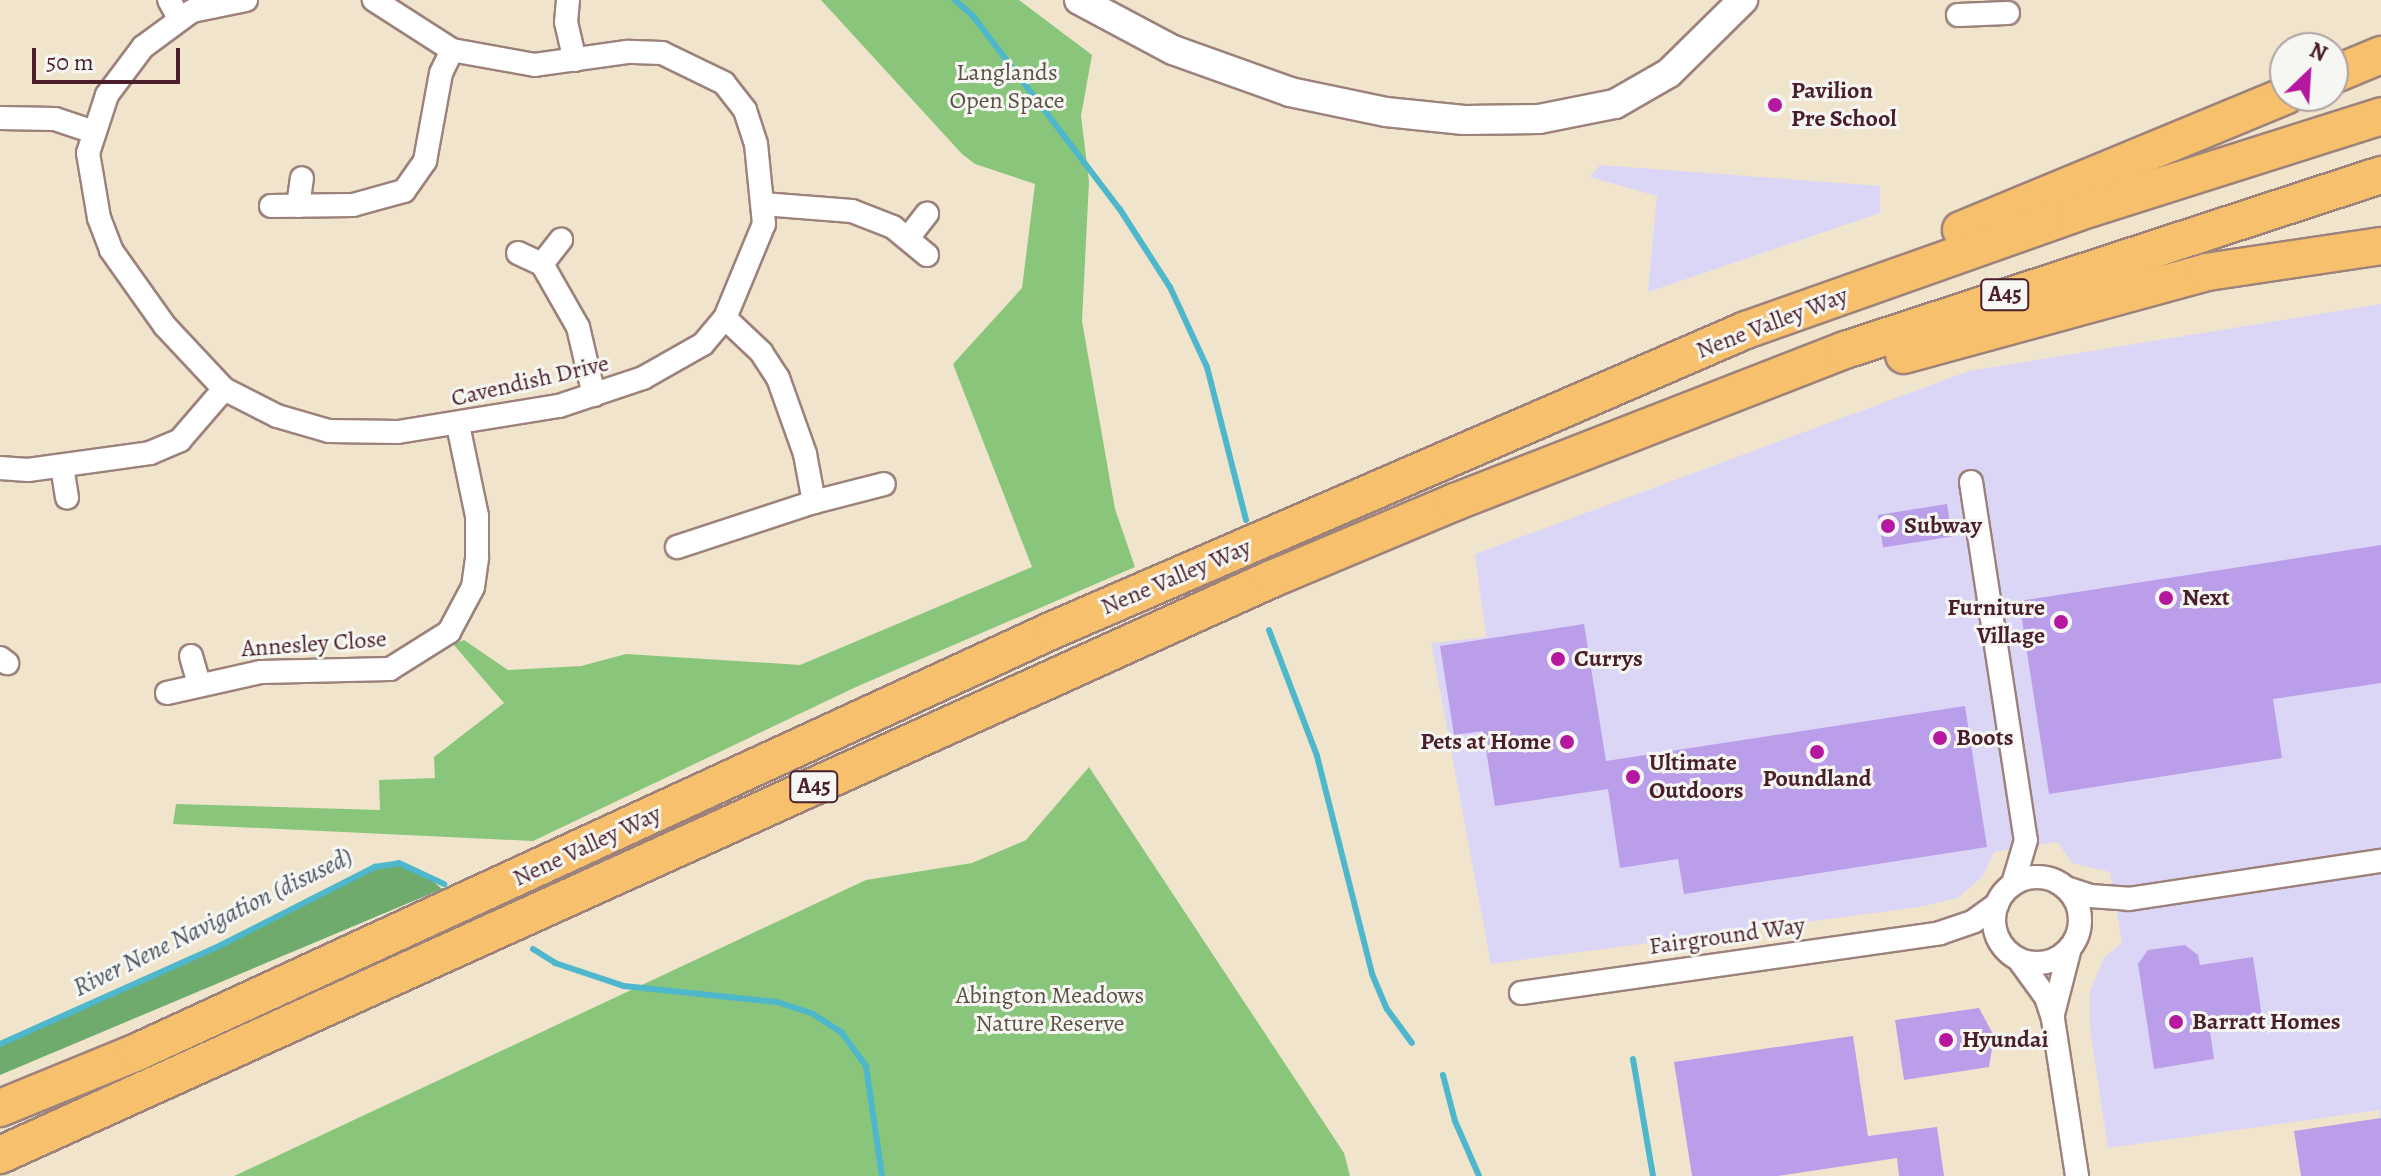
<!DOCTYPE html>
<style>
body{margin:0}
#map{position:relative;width:2381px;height:1176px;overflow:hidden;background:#f0e5cc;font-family:Alegreya,serif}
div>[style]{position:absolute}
.built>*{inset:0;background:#dcd6f6}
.green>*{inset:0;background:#89c67c}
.forest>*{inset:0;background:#6eab6c}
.stream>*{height:6px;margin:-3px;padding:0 3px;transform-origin:3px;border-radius:3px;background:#4eb7cc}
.building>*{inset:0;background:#ba9ee9;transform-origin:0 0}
.roads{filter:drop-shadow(2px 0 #9d827c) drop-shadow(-2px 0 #9d827c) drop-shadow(0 2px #9d827c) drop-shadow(0 -2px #9d827c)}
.minor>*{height:22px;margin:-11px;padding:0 11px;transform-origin:11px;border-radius:11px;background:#fff}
.minor>.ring{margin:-11px;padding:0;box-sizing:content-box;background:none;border:22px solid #fff;border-radius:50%}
.tertiary>*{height:28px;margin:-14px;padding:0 14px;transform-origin:14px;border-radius:14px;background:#fff}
.trunk>*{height:36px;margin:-18px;padding:0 18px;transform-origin:18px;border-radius:18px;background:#f7c06c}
.dots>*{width:22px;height:22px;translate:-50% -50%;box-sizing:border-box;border:4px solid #f6f6f2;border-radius:50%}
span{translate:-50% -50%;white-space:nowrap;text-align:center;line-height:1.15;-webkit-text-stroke:6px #f6f6f2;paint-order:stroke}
.shield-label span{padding:2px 6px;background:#f6f6f2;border:2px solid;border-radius:6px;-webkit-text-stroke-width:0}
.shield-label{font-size:22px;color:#4a1f2b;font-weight:700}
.park-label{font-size:24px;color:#5d5143}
.poi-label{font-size:24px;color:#4a1f2b;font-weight:700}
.left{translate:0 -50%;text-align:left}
.right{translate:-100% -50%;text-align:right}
.street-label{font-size:24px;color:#4a1f2b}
.water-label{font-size:26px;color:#4b5463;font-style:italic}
.north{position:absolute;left:2269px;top:32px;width:80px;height:80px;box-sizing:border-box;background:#f6f6f2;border:2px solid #b1a0a2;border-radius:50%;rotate:25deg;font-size:22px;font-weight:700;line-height:32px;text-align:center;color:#4a1f2b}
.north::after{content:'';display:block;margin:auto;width:28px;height:36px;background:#b5179e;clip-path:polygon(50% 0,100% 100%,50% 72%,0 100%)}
.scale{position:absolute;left:32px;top:48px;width:148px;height:36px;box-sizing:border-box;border:4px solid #4a1f2b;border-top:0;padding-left:10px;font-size:24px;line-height:28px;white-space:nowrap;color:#4a1f2b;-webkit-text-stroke:6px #f6f6f2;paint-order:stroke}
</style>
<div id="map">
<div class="built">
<div style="clip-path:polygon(1600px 165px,1880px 186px,1880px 213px,1648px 292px,1657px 196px,1590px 177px)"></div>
<div style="clip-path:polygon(2381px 304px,2381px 1119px,2379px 1110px,2108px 1148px,2090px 1029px,2090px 991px,2104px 958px,2122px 942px,2110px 872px,2071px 863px,2058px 842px,1994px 852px,1983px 876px,1958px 898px,1919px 907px,1491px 964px,1431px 643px,1486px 637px,1475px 554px,1969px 371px)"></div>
</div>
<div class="green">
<div style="clip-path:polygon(821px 0,1019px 0,1092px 55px,1081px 116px,1089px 181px,1082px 321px,1115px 509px,1135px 567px,856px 687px,533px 841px,173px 824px,176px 804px,380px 810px,379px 780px,435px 778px,434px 757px,504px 703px,453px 644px,464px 640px,508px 670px,581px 666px,626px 654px,800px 665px,1032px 567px,953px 364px,1022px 288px,1035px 184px,975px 164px,962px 154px)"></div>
<div style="clip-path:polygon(1089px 767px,1344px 1153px,1350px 1176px,234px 1176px,866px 880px,972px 863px,1026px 840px)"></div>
</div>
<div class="forest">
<div style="clip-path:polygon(399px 863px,419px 869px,442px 889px,0 1075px,0 1044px,221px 945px,375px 867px)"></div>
</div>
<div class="stream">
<div style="left:955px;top:0;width:24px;rotate:42deg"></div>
<div style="left:973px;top:16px;width:241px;rotate:52.8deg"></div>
<div style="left:1119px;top:208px;width:94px;rotate:57.2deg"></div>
<div style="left:1170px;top:287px;width:88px;rotate:65.2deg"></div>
<div style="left:1207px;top:367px;width:158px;rotate:75.7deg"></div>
<div style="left:1269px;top:630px;width:135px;rotate:69.1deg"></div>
<div style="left:1317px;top:756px;width:225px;rotate:75.8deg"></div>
<div style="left:1372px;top:974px;width:38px;rotate:67deg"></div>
<div style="left:1387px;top:1009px;width:42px;rotate:53.7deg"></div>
<div style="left:533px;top:949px;width:26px;rotate:32deg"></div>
<div style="left:555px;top:963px;width:73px;rotate:18.4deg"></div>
<div style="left:624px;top:986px;width:154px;rotate:6deg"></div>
<div style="left:777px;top:1002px;width:38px;rotate:18deg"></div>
<div style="left:813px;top:1014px;width:35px;rotate:33deg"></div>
<div style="left:842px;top:1033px;width:41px;rotate:54deg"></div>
<div style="left:866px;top:1066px;width:111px;rotate:81.7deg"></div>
<div style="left:0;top:1044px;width:242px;rotate:-24.1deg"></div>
<div style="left:221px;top:945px;width:173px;rotate:-26.9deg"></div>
<div style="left:375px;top:867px;width:24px;rotate:-9deg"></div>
<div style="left:399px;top:863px;width:50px;rotate:25deg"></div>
<div style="left:1633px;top:1059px;width:119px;rotate:80.3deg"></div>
<div style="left:1443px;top:1075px;width:48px;rotate:75.4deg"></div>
<div style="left:1455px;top:1121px;width:60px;rotate:66.4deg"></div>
</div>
<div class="building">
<div style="left:1947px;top:504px;width:33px;height:70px;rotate:81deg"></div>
<div style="clip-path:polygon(2381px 545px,2381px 683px,2273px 699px,2282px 758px,2049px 794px,2019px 601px)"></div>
<div style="clip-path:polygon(1584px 624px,1606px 761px,1965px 706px,1987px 847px,1684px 894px,1678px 859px,1620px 868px,1608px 789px,1495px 806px,1483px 731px,1454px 735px,1440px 646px)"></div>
<div style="clip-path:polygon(2185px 945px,2198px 955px,2200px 965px,2253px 957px,2262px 1017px,2209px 1025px,2214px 1059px,2154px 1069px,2138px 964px,2148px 950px)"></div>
<div style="clip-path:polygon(1979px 1008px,1994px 1036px,1989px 1067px,1904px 1080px,1895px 1020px)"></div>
<div style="clip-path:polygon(1853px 1036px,1868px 1136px,1937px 1127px,1944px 1176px,1899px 1176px,1897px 1158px,1778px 1176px,1692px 1176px,1674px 1062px)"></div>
<div style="clip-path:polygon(2381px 1118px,2381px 1176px,2301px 1176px,2294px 1131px)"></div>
</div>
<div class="roads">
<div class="minor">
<div style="left:169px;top:0;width:21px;rotate:61deg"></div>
<div style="left:246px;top:0;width:55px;rotate:168.5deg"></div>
<div style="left:192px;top:11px;width:61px;rotate:143.7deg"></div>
<div style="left:143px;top:47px;width:60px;rotate:126.9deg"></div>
<div style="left:107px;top:95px;width:61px;rotate:108.1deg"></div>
<div style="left:88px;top:153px;width:66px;rotate:80.4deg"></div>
<div style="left:99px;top:218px;width:34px;rotate:69deg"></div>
<div style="left:111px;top:250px;width:93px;rotate:54.6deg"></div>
<div style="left:165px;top:326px;width:86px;rotate:46.9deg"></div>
<div style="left:224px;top:389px;width:59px;rotate:27deg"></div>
<div style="left:277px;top:416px;width:54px;rotate:16.1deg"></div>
<div style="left:329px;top:431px;width:69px;rotate:0.8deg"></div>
<div style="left:398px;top:432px;width:163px;rotate:-9.2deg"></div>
<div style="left:559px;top:406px;width:89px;rotate:-18.4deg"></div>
<div style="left:643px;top:378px;width:69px;rotate:-29.5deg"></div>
<div style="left:703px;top:344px;width:34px;rotate:-50deg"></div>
<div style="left:725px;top:318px;width:102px;rotate:-67.5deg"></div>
<div style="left:764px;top:224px;width:80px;rotate:-95.7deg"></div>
<div style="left:756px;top:144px;width:36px;rotate:-108deg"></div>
<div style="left:745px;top:110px;width:34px;rotate:-128deg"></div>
<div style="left:724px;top:83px;width:69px;rotate:-154.2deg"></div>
<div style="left:662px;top:53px;width:35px;rotate:-178deg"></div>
<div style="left:627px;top:52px;width:93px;rotate:172deg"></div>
<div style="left:535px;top:65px;width:84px;rotate:-169.8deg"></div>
<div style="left:452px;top:50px;width:93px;rotate:-147.3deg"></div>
<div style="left:568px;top:0;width:22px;rotate:95deg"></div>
<div style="left:566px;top:22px;width:39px;rotate:77deg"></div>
<div style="left:1958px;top:15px;width:50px;rotate:-2.3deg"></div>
<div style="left:0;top:118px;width:55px;rotate:1deg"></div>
<div style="left:55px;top:119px;width:41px;rotate:18.4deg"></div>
<div style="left:763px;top:204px;width:89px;rotate:4.5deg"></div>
<div style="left:852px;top:211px;width:44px;rotate:21.3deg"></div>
<div style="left:893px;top:227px;width:44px;rotate:39.5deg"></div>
<div style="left:271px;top:206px;width:82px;rotate:-0.7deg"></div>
<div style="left:353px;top:205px;width:53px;rotate:-15.4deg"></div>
<div style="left:404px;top:191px;width:37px;rotate:-55deg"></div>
<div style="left:425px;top:161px;width:89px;rotate:-79.7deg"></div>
<div style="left:441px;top:73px;width:25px;rotate:-64deg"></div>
<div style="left:298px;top:206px;width:28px;rotate:-82deg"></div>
<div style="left:908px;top:238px;width:31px;rotate:-52deg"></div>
<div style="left:518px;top:253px;width:26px;rotate:25deg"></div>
<div style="left:542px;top:264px;width:73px;rotate:60.3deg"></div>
<div style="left:578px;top:327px;width:70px;rotate:76.8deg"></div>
<div style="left:542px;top:264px;width:31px;rotate:-52deg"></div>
<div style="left:725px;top:318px;width:50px;rotate:43.4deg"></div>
<div style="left:761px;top:352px;width:31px;rotate:57deg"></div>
<div style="left:778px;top:378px;width:81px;rotate:70.4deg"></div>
<div style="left:805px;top:454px;width:49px;rotate:79.4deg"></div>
<div style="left:814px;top:502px;width:72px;rotate:-14.4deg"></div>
<div style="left:62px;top:466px;width:32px;rotate:81deg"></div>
<div style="left:0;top:468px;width:28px;rotate:4deg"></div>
<div style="left:28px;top:470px;width:123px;rotate:-7.9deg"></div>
<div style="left:150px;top:453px;width:33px;rotate:-23deg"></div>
<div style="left:180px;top:440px;width:67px;rotate:-49.2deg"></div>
<div style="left:1971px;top:482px;width:362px;rotate:81.3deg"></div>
<div style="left:2026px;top:840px;width:46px;rotate:106.5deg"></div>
<div style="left:677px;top:547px;width:144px;rotate:-18.2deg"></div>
<div style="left:191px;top:656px;width:29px;rotate:74deg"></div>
<div style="left:0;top:658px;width:9px;rotate:36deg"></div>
<div style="left:167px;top:693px;width:96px;rotate:-12.6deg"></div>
<div style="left:261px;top:672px;width:129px;rotate:-1.3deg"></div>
<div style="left:390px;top:669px;width:70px;rotate:-32.1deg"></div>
<div style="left:449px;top:632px;width:51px;rotate:-61.9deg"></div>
<div style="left:473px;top:587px;width:30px;rotate:-82deg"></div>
<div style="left:477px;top:557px;width:41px;rotate:-90deg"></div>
<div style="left:477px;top:516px;width:93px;rotate:-101.8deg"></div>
<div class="ring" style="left:1994px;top:877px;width:64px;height:64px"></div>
<div style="left:2066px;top:888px;width:25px;rotate:18deg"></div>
<div style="left:2090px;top:896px;width:39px;rotate:4deg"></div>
<div style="left:2129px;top:899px;width:255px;rotate:-8.6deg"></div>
<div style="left:2019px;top:960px;width:46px;rotate:53.9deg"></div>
<div style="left:2046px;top:997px;width:23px;rotate:72deg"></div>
<div style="left:2053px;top:1019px;width:159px;rotate:81.3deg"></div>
<div style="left:1521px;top:993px;width:423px;rotate:-8.1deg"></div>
<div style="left:1940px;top:933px;width:36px;rotate:-19deg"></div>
<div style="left:1974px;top:921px;width:29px;rotate:-36deg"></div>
<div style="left:2053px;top:1014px;width:68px;rotate:-75.6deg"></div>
</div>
<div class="tertiary">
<div style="left:1079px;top:0;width:106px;rotate:28deg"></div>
<div style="left:1173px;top:50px;width:124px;rotate:19.7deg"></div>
<div style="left:1290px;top:92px;width:98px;rotate:11.8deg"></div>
<div style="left:1386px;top:112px;width:78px;rotate:5.9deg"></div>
<div style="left:1464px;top:120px;width:75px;rotate:-0.8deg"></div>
<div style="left:1539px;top:119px;width:77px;rotate:-11.2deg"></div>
<div style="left:1615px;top:104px;width:62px;rotate:-29.9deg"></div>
<div style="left:1669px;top:73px;width:104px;rotate:-44.6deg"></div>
</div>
<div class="trunk">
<div style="left:2333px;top:75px;width:52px;rotate:-22.6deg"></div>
<div style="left:1961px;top:230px;width:351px;rotate:-22.5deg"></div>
<div style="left:1904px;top:355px;width:314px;rotate:-15.3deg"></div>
<div style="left:2207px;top:272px;width:176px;rotate:-8.5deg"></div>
<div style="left:0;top:1108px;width:148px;rotate:-22.2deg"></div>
<div style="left:137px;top:1052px;width:1009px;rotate:-24.74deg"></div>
<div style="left:1053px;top:630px;width:755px;rotate:-23.41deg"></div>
<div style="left:1746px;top:330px;width:350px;rotate:-19.5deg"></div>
<div style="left:2076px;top:213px;width:320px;rotate:-17.6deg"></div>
<div style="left:0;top:1155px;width:1399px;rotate:-24.37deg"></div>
<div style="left:1274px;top:578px;width:196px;rotate:-22.8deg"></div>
<div style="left:1455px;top:502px;width:419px;rotate:-21.3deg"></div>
<div style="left:1845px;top:350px;width:564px;rotate:-18.08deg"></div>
</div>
</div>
<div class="dots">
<div style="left:1775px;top:105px;background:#b5179e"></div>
<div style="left:1888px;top:526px;background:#b5179e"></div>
<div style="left:2166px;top:598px;background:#b5179e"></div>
<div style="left:2061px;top:622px;background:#b5179e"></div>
<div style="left:1558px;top:659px;background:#b5179e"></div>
<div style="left:1940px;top:738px;background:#b5179e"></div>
<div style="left:1567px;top:742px;background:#b5179e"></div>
<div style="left:1817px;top:752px;background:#b5179e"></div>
<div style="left:1633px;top:777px;background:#b5179e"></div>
<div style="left:2176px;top:1022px;background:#b5179e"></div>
<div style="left:1946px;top:1040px;background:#b5179e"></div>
</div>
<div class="shield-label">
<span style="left:2005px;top:295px">A45</span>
<span style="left:814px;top:787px">A45</span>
</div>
<div class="park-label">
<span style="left:1007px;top:87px">Langlands<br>Open Space</span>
<span style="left:1050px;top:1010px">Abington Meadows<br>Nature Reserve</span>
</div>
<div class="poi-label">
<span class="left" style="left:1791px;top:105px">Pavilion<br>Pre School</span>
<span class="left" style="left:1904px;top:526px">Subway</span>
<span class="left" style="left:2182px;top:598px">Next</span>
<span class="right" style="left:2045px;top:622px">Furniture<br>Village</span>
<span class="left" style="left:1574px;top:659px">Currys</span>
<span class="left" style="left:1956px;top:738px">Boots</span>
<span class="right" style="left:1551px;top:742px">Pets at Home</span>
<span class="left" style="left:1649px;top:777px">Ultimate<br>Outdoors</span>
<span style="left:1817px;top:779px">Poundland</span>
<span class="left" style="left:2192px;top:1022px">Barratt Homes</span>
<span class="left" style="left:1962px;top:1040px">Hyundai</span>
</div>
<div class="street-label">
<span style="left:1772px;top:323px;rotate:-21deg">Nene Valley Way</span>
<span style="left:530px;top:381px;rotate:-13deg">Cavendish Drive</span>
<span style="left:1176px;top:577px;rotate:-23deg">Nene Valley Way</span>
<span style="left:314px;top:644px;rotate:-4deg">Annesley Close</span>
<span style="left:587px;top:846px;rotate:-25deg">Nene Valley Way</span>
<span style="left:1727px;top:936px;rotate:-8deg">Fairground Way</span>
</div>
<div class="water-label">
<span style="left:213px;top:922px;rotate:-26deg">River Nene Navigation (disused)</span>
</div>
<div class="north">N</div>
<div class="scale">50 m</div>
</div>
